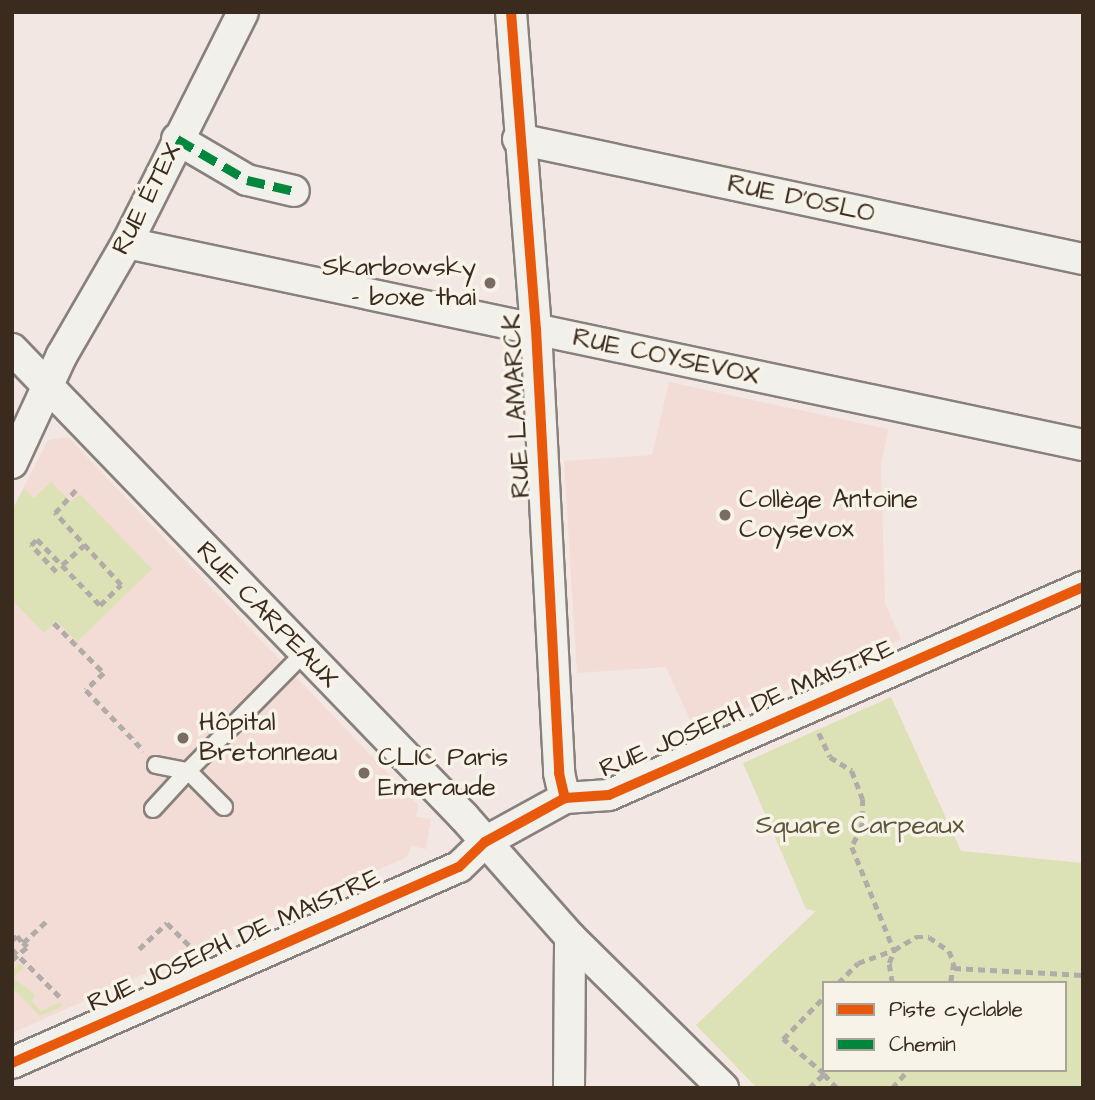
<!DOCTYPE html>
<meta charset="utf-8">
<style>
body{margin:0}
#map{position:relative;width:1095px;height:1100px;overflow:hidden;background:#f2e7e2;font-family:"Architects Daughter",sans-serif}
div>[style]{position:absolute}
.built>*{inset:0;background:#f2dcd5}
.green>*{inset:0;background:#dce2b6}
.path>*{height:4.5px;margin-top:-2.25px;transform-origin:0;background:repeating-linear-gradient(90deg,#b1aca8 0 7px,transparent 0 12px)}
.roads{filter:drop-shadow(2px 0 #88807b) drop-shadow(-2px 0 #88807b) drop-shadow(0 2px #88807b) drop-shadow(0 -2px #88807b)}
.lane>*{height:16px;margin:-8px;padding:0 8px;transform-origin:8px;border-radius:8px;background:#f2f0eb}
.street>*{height:30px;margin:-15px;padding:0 15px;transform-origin:15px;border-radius:15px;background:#f2f0eb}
.quiet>*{height:9px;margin-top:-4.5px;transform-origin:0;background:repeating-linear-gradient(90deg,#00873e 0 18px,transparent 0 27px)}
.cycleway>*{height:10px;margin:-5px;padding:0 5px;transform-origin:5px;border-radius:5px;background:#e8590c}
.dots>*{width:19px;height:19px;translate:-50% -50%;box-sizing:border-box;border:4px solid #f7f3e8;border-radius:50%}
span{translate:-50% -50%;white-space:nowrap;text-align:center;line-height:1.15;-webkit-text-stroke:7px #f7f3e8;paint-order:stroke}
.street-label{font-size:26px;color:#3b2a1e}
.poi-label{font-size:26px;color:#3b2a1e}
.right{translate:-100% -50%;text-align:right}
.left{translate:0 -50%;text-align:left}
.park-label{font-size:26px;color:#5f573b}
.frame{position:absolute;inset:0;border:14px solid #3b2a1e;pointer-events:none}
.legend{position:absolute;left:822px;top:981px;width:245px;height:91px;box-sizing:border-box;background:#f7f3e8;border:2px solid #aca397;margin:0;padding:9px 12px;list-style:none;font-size:21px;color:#3b2a1e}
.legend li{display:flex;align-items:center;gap:14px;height:35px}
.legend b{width:35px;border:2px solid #aca397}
</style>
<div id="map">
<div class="built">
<div style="clip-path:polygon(669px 382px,888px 429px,881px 466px,885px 604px,901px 639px,695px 731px,666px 667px,577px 673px,564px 461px,652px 455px)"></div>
<div style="clip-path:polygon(68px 437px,418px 805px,416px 817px,431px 819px,426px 849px,411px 846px,407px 857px,12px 1033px,12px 510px,48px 440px)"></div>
</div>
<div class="green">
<div style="clip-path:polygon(51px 482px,71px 502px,80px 494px,152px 569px,77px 642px,57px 621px,44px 633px,12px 600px,12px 510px,24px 488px,34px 498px)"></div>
<div style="clip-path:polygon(evenodd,891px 697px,961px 851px,1083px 863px,1083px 1088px,757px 1088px,696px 1025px,816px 911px,806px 909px,743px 763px,891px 697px,824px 983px,1065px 983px,1065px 1070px,824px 1070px,824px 983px)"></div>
<div style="clip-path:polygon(20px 963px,24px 967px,13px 978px,35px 994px,32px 1002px,41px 1011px,59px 1003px,63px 1006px,40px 1016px,12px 988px,12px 970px)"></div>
</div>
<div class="path">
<div style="left:62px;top:565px;width:30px;rotate:-42deg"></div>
<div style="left:56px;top:572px;width:37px;rotate:-133deg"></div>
<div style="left:31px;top:545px;width:8px;rotate:-45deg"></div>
<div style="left:37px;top:539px;width:91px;rotate:46.3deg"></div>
<div style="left:100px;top:605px;width:29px;rotate:-44deg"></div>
<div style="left:121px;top:585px;width:98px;rotate:-132.5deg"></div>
<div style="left:55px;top:513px;width:31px;rotate:-48deg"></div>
<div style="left:54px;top:623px;width:71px;rotate:45deg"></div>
<div style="left:104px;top:673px;width:25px;rotate:137deg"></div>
<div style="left:86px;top:690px;width:84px;rotate:46.4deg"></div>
<div style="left:819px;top:733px;width:26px;rotate:65deg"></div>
<div style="left:830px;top:757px;width:26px;rotate:32deg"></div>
<div style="left:852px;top:771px;width:30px;rotate:69deg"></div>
<div style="left:863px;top:799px;width:28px;rotate:92deg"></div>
<div style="left:862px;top:827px;width:22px;rotate:117deg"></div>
<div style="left:852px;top:847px;width:111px;rotate:67.8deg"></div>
<div style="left:12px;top:940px;width:6px;rotate:-39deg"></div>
<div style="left:17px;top:936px;width:9px;rotate:49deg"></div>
<div style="left:23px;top:943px;width:34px;rotate:-43deg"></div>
<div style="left:12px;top:949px;width:72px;rotate:45deg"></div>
<div style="left:139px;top:949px;width:38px;rotate:-43deg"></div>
<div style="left:167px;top:923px;width:41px;rotate:45deg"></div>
<div style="left:12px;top:960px;width:20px;rotate:-41deg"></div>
<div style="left:27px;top:947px;width:6px;rotate:-135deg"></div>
<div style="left:954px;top:968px;width:129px;rotate:3.1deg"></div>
<div style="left:838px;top:983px;width:28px;rotate:-45deg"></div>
<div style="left:858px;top:963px;width:38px;rotate:-20deg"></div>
<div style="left:892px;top:983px;width:20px;rotate:-99deg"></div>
<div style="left:889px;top:963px;width:14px;rotate:-69deg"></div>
<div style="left:894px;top:950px;width:26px;rotate:-31deg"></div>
<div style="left:916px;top:937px;width:13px"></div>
<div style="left:929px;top:937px;width:24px;rotate:35deg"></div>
<div style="left:949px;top:951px;width:13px;rotate:67deg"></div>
<div style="left:954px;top:963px;width:20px;rotate:99deg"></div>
<div style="left:824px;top:1074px;width:19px;rotate:47deg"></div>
<div style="left:809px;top:1088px;width:21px;rotate:-43deg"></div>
<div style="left:824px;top:1074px;width:54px;rotate:-139.5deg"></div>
<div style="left:783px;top:1039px;width:59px;rotate:-45.7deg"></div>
<div style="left:892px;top:1088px;width:24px;rotate:-48deg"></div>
</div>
<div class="roads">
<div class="lane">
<div style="left:156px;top:765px;width:33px;rotate:11deg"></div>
<div style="left:224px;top:807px;width:51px;rotate:-135deg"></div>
<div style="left:188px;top:771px;width:164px;rotate:-45.5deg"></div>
<div style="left:153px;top:809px;width:52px;rotate:-47.4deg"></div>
</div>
<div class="street">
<div style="left:511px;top:12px;width:318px;rotate:85.5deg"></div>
<div style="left:536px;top:329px;width:445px;rotate:87deg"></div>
<div style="left:559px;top:773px;width:26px;rotate:77deg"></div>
<div style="left:177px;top:139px;width:81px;rotate:30.4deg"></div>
<div style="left:247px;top:180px;width:48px;rotate:13.2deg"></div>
<div style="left:518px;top:139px;width:578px;rotate:11.99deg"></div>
<div style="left:127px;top:243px;width:977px;rotate:11.93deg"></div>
<div style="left:12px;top:349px;width:651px;rotate:46deg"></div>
<div style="left:464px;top:817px;width:160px;rotate:48.5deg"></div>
<div style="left:570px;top:937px;width:215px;rotate:44.6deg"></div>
<div style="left:12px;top:463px;width:119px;rotate:-65.2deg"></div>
<div style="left:62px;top:355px;width:129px;rotate:-59.9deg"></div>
<div style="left:127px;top:243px;width:258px;rotate:-63.3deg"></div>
<div style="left:12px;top:1063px;width:488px;rotate:-23.7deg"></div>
<div style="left:459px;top:867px;width:36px;rotate:-44deg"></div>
<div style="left:485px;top:842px;width:91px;rotate:-28.8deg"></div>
<div style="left:565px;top:798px;width:44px;rotate:-3.9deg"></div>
<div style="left:609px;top:795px;width:518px;rotate:-23.69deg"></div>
<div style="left:569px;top:1088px;width:151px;rotate:-89.6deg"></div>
</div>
</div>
<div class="quiet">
<div style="left:177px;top:139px;width:81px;rotate:30.4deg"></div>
<div style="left:247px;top:180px;width:48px;rotate:13.2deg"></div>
</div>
<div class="cycleway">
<div style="left:511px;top:12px;width:318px;rotate:85.5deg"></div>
<div style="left:536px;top:329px;width:445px;rotate:87deg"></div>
<div style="left:559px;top:773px;width:26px;rotate:77deg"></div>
<div style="left:12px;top:1063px;width:488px;rotate:-23.7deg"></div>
<div style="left:459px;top:867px;width:36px;rotate:-44deg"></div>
<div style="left:485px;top:842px;width:91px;rotate:-28.8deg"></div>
<div style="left:565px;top:798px;width:44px;rotate:-3.9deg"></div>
<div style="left:609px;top:795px;width:518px;rotate:-23.69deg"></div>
</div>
<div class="dots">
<div style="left:490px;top:283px;background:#7b6c63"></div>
<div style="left:725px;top:515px;background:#7b6c63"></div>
<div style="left:183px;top:738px;background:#7b6c63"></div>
<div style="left:364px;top:773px;background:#7b6c63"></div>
</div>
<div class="street-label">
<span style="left:147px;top:199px;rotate:-63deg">RUE ÉTEX</span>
<span style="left:801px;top:199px;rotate:12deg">RUE D'OSLO</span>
<span style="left:666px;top:357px;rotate:12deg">RUE COYSEVOX</span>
<span style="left:517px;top:406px;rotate:-93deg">RUE LAMARCK</span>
<span style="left:267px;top:615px;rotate:46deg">RUE CARPEAUX</span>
<span style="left:747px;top:709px;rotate:-23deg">RUE JOSEPH DE MAISTRE</span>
<span style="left:234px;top:941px;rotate:-24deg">RUE JOSEPH DE MAISTRE</span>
</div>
<div class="poi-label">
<span class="right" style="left:476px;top:283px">Skarbowsky<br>- boxe thai</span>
<span class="left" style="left:739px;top:515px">Collège Antoine<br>Coysevox</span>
<span class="left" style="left:199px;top:738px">Hôpital<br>Bretonneau</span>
<span class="left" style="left:378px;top:773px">CLIC Paris<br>Emeraude</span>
</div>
<div class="park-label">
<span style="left:860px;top:826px">Square Carpeaux</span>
</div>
<div class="frame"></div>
<ul class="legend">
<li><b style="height:9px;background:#e8590c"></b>Piste cyclable</li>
<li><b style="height:9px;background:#00873e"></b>Chemin</li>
</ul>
</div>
